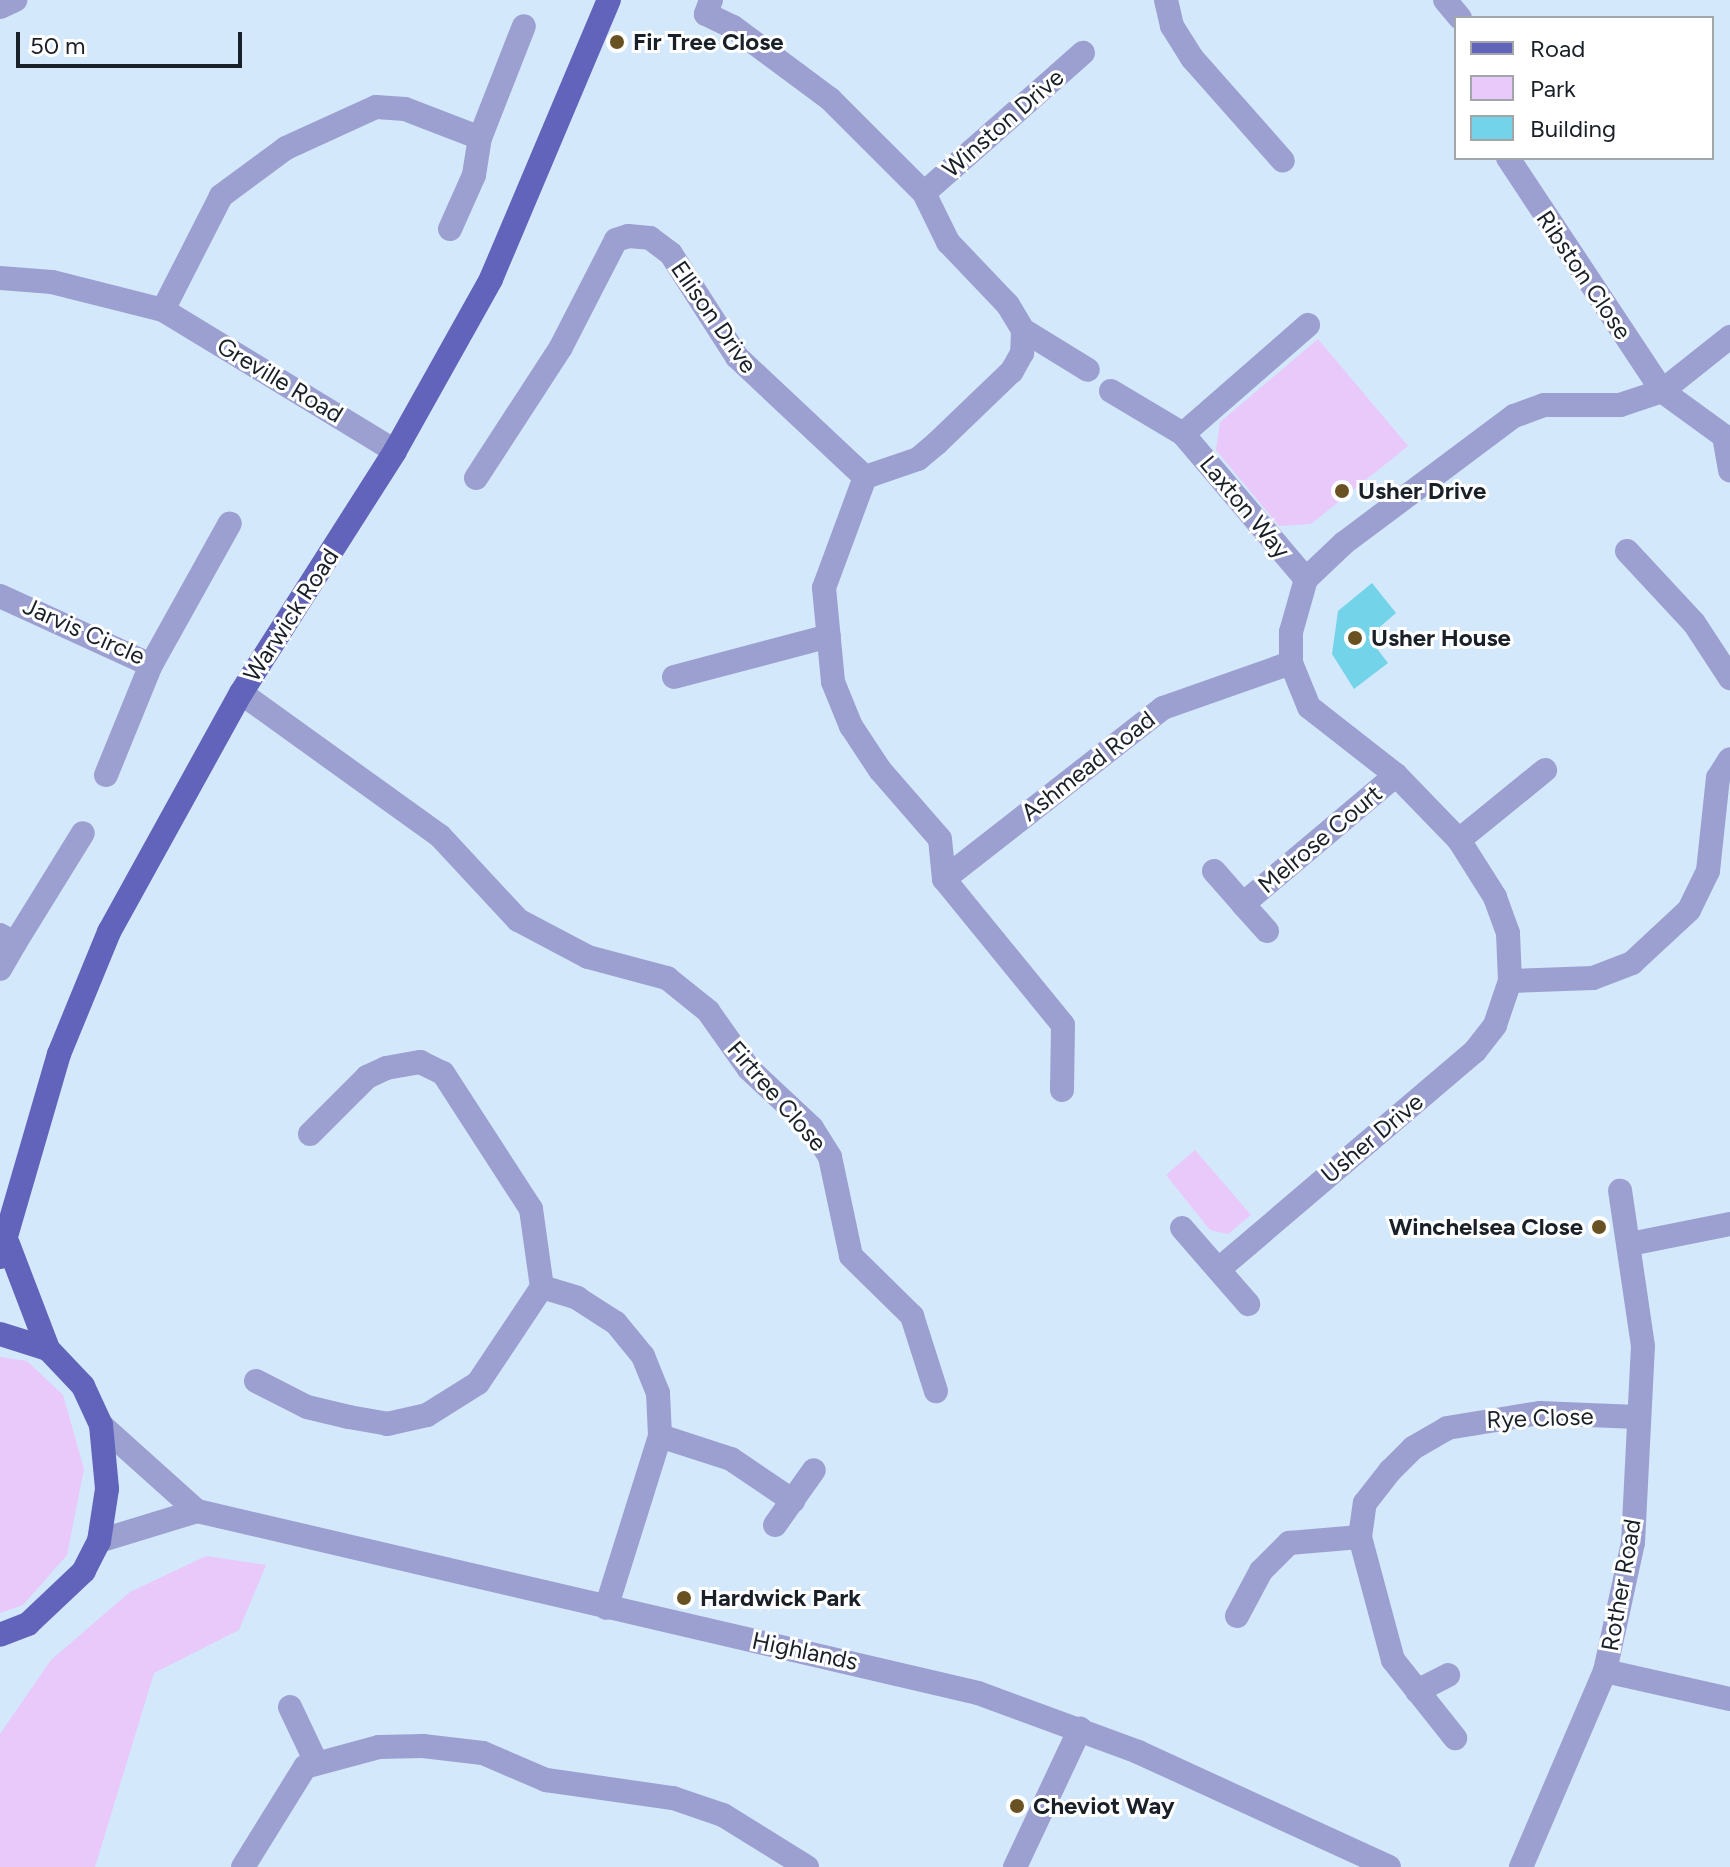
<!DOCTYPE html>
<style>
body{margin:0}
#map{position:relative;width:1730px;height:1867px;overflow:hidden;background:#d4e8fb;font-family:Figtree,sans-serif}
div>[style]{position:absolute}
.green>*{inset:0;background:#e9c8fa}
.building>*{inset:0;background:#72d3e9}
.minor>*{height:24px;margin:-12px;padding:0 12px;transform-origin:12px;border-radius:12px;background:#9ca0d1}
.major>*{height:24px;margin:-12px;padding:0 12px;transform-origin:12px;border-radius:12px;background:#6263ba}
.dots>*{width:22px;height:22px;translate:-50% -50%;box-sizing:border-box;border:4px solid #fff;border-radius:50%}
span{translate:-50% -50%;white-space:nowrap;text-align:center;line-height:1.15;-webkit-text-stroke:6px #fff;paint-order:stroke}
.poi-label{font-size:24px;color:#192027;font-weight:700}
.left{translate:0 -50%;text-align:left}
.right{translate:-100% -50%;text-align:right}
.street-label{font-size:24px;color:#192027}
.legend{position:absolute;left:1454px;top:16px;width:260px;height:144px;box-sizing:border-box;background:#fff;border:2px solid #a3a6a9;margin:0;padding:10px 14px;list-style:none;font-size:24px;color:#192027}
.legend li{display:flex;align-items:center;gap:16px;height:40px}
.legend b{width:40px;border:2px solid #a3a6a9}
.scale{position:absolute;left:16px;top:32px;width:226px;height:36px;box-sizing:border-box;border:4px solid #192027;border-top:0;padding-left:10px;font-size:24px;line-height:28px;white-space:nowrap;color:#192027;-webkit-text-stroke:6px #fff;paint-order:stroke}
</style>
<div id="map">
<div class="green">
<div style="clip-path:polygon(1318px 339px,1408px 446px,1311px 524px,1279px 526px,1216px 450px,1220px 422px)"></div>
<div style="clip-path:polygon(1195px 1150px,1251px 1215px,1228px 1234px,1210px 1230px,1166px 1175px)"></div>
<div style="clip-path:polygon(0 1357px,27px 1361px,63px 1395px,84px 1469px,67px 1555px,23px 1605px,0 1613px)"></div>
<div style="clip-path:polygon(206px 1556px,266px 1565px,239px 1630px,154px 1673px,95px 1867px,0 1867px,0 1734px,51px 1660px,130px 1592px)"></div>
</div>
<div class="building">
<div style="clip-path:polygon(1372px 583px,1396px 613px,1368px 637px,1388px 663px,1354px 689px,1332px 654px,1338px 611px)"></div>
</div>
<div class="minor">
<div style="left:711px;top:0;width:15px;rotate:110deg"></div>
<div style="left:706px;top:14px;width:30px;rotate:26deg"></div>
<div style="left:733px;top:27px;width:121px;rotate:36.6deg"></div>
<div style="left:830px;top:99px;width:133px;rotate:45deg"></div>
<div style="left:924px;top:193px;width:55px;rotate:63.9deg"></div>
<div style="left:948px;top:242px;width:87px;rotate:46.4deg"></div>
<div style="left:1008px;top:305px;width:29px;rotate:59deg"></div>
<div style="left:1023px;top:330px;width:23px;rotate:92deg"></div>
<div style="left:1022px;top:353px;width:21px;rotate:119deg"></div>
<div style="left:1012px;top:371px;width:104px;rotate:136.2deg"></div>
<div style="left:937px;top:443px;width:25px;rotate:140deg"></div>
<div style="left:918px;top:459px;width:56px;rotate:161.2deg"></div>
<div style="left:1166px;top:0;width:27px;rotate:77deg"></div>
<div style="left:1172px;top:26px;width:38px;rotate:58deg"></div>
<div style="left:1192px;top:58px;width:137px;rotate:48.5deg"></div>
<div style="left:1445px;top:0;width:23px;rotate:50deg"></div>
<div style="left:0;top:7px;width:17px;rotate:-25deg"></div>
<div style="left:1508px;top:158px;width:279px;rotate:56.5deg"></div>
<div style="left:1662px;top:391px;width:77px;rotate:36deg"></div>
<div style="left:1724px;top:436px;width:35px;rotate:80deg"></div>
<div style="left:924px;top:193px;width:212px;rotate:-41.4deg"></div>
<div style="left:450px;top:229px;width:59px;rotate:-66deg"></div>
<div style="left:474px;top:175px;width:37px;rotate:-81deg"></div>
<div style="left:0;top:278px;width:52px;rotate:4.4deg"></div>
<div style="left:52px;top:282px;width:114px;rotate:14.2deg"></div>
<div style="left:163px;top:310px;width:271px;rotate:31.3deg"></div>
<div style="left:163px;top:310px;width:128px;rotate:-63deg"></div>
<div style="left:221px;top:196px;width:81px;rotate:-36.4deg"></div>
<div style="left:286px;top:148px;width:99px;rotate:-24.5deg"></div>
<div style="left:376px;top:107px;width:29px;rotate:4deg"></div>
<div style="left:405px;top:109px;width:80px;rotate:21.1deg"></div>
<div style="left:480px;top:138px;width:120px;rotate:-68.6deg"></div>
<div style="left:1023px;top:330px;width:76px;rotate:31.6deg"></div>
<div style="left:1111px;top:391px;width:84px;rotate:30.8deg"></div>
<div style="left:1183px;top:434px;width:190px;rotate:49.7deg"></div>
<div style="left:1183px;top:434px;width:166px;rotate:-41.1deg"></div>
<div style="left:865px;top:477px;width:118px;rotate:110.3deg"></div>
<div style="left:824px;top:588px;width:94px;rotate:84.5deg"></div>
<div style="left:833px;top:682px;width:48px;rotate:67.8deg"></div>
<div style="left:851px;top:726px;width:53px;rotate:56.6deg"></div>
<div style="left:880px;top:770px;width:91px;rotate:49deg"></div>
<div style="left:940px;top:839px;width:40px;rotate:84.3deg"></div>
<div style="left:944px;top:879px;width:278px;rotate:-38deg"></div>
<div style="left:1163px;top:708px;width:136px;rotate:-19.4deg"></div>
<div style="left:476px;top:478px;width:156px;rotate:-57deg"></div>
<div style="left:561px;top:347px;width:120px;rotate:-62.8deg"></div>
<div style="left:616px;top:240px;width:13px;rotate:-18deg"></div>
<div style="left:628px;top:236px;width:22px;rotate:5deg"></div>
<div style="left:650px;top:238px;width:26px;rotate:37deg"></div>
<div style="left:671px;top:254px;width:122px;rotate:57.3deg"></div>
<div style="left:737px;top:357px;width:175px;rotate:43.2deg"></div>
<div style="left:1627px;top:551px;width:98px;rotate:47.1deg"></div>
<div style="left:1694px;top:623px;width:66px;rotate:56.8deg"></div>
<div style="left:0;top:596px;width:166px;rotate:24.6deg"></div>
<div style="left:151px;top:665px;width:162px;rotate:-60.9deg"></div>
<div style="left:674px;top:677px;width:160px;rotate:-14.8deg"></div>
<div style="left:241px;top:693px;width:245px;rotate:35.7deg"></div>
<div style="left:440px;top:836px;width:115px;rotate:47.1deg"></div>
<div style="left:518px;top:920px;width:79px;rotate:27.9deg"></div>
<div style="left:588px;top:957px;width:82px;rotate:14.9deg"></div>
<div style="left:667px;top:978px;width:53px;rotate:38.8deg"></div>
<div style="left:708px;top:1011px;width:71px;rotate:54.7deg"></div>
<div style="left:749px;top:1069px;width:86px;rotate:43.1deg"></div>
<div style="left:812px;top:1128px;width:34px;rotate:58deg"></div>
<div style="left:830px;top:1157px;width:101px;rotate:78deg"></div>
<div style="left:851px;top:1256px;width:86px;rotate:44.5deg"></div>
<div style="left:912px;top:1316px;width:79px;rotate:72.3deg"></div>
<div style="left:106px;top:775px;width:119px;rotate:-67.8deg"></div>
<div style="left:1459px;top:840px;width:111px;rotate:-39.1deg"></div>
<div style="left:1214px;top:871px;width:44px;rotate:48.7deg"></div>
<div style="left:944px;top:879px;width:188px;rotate:50.8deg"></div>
<div style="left:1063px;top:1025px;width:65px;rotate:90.9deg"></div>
<div style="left:1267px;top:931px;width:36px;rotate:-132deg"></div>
<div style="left:1243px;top:904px;width:200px;rotate:-40.1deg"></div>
<div style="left:0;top:935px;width:17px;rotate:28deg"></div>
<div style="left:15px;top:943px;width:129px;rotate:-58.3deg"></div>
<div style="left:0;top:969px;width:30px;rotate:-60deg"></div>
<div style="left:1510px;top:981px;width:83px;rotate:-2.1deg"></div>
<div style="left:1593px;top:978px;width:42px;rotate:-21deg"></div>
<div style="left:1632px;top:963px;width:78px;rotate:-42.9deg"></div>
<div style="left:1689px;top:910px;width:43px;rotate:-64deg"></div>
<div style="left:1708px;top:871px;width:94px;rotate:-83.9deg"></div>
<div style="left:1718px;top:778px;width:22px;rotate:-58deg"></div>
<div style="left:310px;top:1134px;width:81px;rotate:-45deg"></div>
<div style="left:367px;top:1077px;width:21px;rotate:-25deg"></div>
<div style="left:386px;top:1068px;width:35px;rotate:-10deg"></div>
<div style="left:420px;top:1062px;width:25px;rotate:26deg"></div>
<div style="left:443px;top:1073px;width:162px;rotate:57.1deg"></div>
<div style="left:531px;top:1209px;width:79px;rotate:82deg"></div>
<div style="left:542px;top:1287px;width:37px;rotate:17deg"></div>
<div style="left:577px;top:1298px;width:46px;rotate:32.7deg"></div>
<div style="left:616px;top:1323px;width:43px;rotate:50.7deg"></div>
<div style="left:643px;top:1356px;width:40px;rotate:68deg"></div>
<div style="left:658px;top:1393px;width:43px;rotate:87.3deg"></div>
<div style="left:660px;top:1436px;width:180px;rotate:107.4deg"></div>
<div style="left:1182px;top:1228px;width:101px;rotate:49deg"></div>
<div style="left:1630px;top:1244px;width:102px;rotate:-11.3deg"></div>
<div style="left:1219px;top:1269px;width:336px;rotate:-40.4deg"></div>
<div style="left:1475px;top:1051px;width:33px;rotate:-52deg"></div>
<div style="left:1495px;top:1025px;width:46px;rotate:-71.2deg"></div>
<div style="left:1510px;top:981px;width:48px;rotate:-92.4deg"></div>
<div style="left:1508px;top:933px;width:38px;rotate:-110deg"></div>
<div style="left:1495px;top:897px;width:67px;rotate:-122.3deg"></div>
<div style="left:1459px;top:840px;width:91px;rotate:-134.1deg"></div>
<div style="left:1396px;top:775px;width:110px;rotate:-142deg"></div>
<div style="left:1309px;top:707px;width:48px;rotate:-112.2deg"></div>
<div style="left:1291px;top:663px;width:31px;rotate:-90deg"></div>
<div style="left:1291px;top:632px;width:55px;rotate:-74.2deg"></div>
<div style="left:1306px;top:579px;width:52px;rotate:-43.5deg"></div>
<div style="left:1344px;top:543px;width:212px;rotate:-36.8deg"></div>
<div style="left:1514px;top:416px;width:32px;rotate:-20deg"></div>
<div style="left:1544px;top:405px;width:76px"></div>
<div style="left:1620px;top:405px;width:44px;rotate:-18.4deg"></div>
<div style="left:1662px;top:391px;width:87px;rotate:-38.5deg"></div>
<div style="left:256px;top:1381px;width:57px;rotate:27deg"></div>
<div style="left:307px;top:1407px;width:43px;rotate:13.4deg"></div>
<div style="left:349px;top:1417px;width:39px;rotate:10deg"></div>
<div style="left:387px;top:1424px;width:41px;rotate:-12.7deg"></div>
<div style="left:427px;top:1415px;width:60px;rotate:-32.1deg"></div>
<div style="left:478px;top:1383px;width:115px;rotate:-56.3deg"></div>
<div style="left:101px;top:1425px;width:129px;rotate:41.9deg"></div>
<div style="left:197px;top:1511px;width:802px;rotate:13.12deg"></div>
<div style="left:978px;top:1693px;width:171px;rotate:20.2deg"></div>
<div style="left:1138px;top:1752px;width:276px;rotate:24.6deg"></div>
<div style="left:660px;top:1436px;width:75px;rotate:17.9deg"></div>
<div style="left:731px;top:1459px;width:75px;rotate:34.1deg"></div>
<div style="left:775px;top:1525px;width:67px;rotate:-54.7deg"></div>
<div style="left:1360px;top:1537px;width:127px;rotate:75deg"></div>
<div style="left:1393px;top:1660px;width:100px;rotate:51.5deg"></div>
<div style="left:99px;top:1541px;width:102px;rotate:-17deg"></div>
<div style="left:1237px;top:1616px;width:51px;rotate:-61.9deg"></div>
<div style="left:1261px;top:1571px;width:40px;rotate:-45deg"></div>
<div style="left:1289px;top:1543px;width:71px;rotate:-4.8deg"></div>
<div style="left:1360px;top:1537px;width:34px;rotate:-82deg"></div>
<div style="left:1365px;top:1503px;width:41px;rotate:-52deg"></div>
<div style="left:1390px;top:1471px;width:33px;rotate:-45deg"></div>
<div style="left:1413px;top:1448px;width:39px;rotate:-30deg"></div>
<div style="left:1447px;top:1428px;width:94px;rotate:-9.2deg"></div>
<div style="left:1540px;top:1413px;width:97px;rotate:2.4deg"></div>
<div style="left:1605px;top:1671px;width:128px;rotate:12.6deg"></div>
<div style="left:1417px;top:1691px;width:35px;rotate:-27deg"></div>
<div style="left:290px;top:1707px;width:61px;rotate:64.7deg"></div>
<div style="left:243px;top:1867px;width:118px;rotate:-58.2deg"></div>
<div style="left:305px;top:1767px;width:77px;rotate:-15.1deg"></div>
<div style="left:379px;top:1747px;width:44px;rotate:-1.3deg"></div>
<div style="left:423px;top:1746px;width:60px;rotate:6.7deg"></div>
<div style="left:483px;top:1753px;width:69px;rotate:23.2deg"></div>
<div style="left:546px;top:1780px;width:128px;rotate:8.1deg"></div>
<div style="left:673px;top:1798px;width:53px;rotate:18.8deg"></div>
<div style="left:723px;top:1815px;width:99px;rotate:31.8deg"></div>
<div style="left:1015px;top:1867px;width:153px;rotate:-64.8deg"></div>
<div style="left:1521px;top:1867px;width:213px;rotate:-66.8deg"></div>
<div style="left:1605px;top:1671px;width:131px;rotate:-77.7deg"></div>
<div style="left:1633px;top:1543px;width:197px;rotate:-87.1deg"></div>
<div style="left:1643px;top:1346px;width:157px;rotate:-98.4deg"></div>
</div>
<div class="major">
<div style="left:8px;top:1244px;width:112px;rotate:69.1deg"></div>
<div style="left:0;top:1257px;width:211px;rotate:-73.8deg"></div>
<div style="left:59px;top:1054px;width:132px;rotate:-67.7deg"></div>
<div style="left:109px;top:932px;width:273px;rotate:-61.1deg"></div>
<div style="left:241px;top:693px;width:287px;rotate:-57.5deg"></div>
<div style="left:395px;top:451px;width:197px;rotate:-60.8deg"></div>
<div style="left:491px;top:279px;width:303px;rotate:-67.1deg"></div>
<div style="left:0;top:1334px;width:50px;rotate:17.4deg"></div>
<div style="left:48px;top:1349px;width:51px;rotate:46.6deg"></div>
<div style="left:83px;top:1386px;width:43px;rotate:65.2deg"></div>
<div style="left:101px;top:1425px;width:64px;rotate:84.6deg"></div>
<div style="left:107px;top:1489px;width:53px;rotate:98.7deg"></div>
<div style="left:99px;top:1541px;width:34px;rotate:117deg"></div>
<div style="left:84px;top:1571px;width:77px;rotate:136.6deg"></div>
<div style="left:28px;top:1624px;width:30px;rotate:159deg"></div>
</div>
<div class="dots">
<div style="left:617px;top:42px;background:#6a5122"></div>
<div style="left:1342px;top:491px;background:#6a5122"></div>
<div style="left:1355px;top:638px;background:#6a5122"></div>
<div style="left:1599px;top:1227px;background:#6a5122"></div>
<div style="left:684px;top:1598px;background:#6a5122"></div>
<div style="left:1017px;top:1806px;background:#6a5122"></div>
</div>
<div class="poi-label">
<span class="left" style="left:633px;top:42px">Fir Tree Close</span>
<span class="left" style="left:1358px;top:491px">Usher Drive</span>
<span class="left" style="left:1371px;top:638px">Usher House</span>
<span class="right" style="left:1583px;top:1227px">Winchelsea Close</span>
<span class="left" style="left:700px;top:1598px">Hardwick Park</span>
<span class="left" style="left:1033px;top:1806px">Cheviot Way</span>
</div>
<div class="street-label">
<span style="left:1003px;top:123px;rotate:-41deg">Winston Drive</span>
<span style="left:1584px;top:275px;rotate:56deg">Ribston Close</span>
<span style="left:714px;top:317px;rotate:55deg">Ellison Drive</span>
<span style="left:280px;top:380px;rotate:31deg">Greville Road</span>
<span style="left:1245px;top:507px;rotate:50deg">Laxton Way</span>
<span style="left:291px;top:615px;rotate:-57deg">Warwick Road</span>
<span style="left:84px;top:631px;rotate:24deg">Jarvis Circle</span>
<span style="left:1088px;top:766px;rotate:-38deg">Ashmead Road</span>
<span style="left:1320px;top:839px;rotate:-40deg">Melrose Court</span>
<span style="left:777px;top:1096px;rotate:49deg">Firtree Close</span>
<span style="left:1372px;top:1138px;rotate:-40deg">Usher Drive</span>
<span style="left:1540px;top:1418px;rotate:-2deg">Rye Close</span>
<span style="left:1621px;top:1585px;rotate:-80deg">Rother Road</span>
<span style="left:805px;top:1651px;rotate:12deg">Highlands</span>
</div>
<ul class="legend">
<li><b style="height:10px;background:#6263ba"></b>Road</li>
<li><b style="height:22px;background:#e9c8fa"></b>Park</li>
<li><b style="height:22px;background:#72d3e9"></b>Building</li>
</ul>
<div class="scale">50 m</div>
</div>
